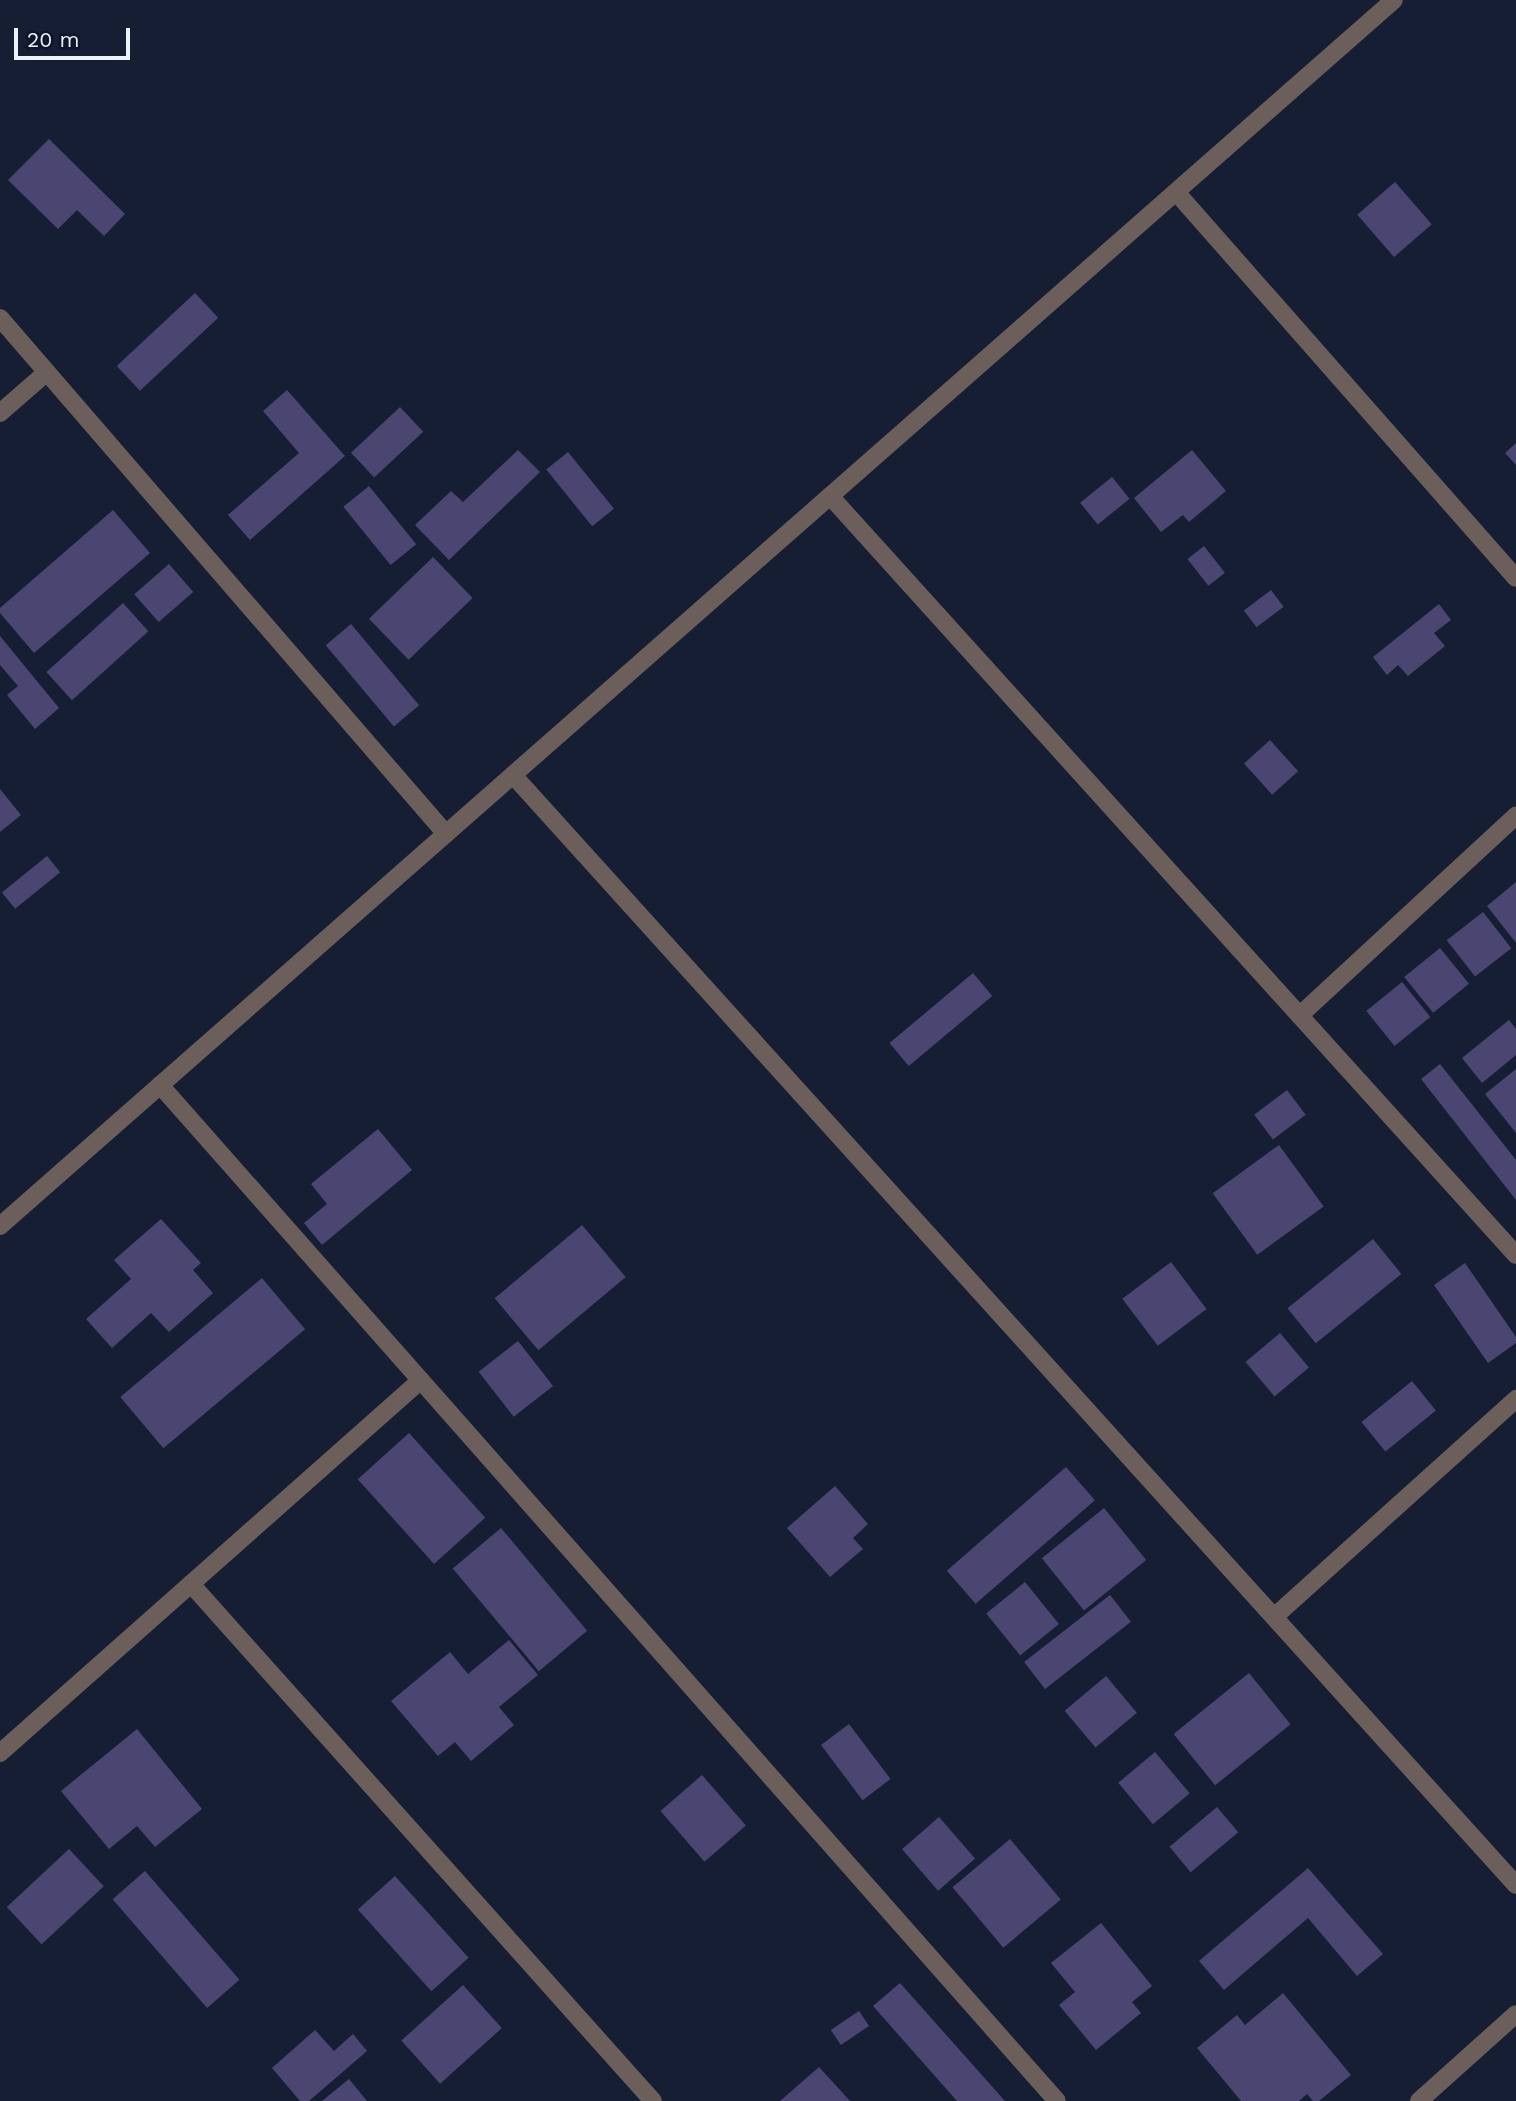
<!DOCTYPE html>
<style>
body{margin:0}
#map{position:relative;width:1516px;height:2101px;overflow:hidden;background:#161e34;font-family:"Work Sans",sans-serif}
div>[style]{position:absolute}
.building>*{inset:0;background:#4b4572;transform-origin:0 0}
.minor>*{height:18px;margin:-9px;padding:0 9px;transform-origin:9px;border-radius:9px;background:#6c5e5a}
span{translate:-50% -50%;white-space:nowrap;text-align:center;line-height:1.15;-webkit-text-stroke:6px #0e1429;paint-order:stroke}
.scale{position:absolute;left:14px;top:28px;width:116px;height:32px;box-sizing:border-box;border:4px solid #eef2ff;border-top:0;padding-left:9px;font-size:21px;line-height:24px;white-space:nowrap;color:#eef2ff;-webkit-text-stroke:5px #0e1429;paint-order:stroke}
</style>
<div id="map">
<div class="building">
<div style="clip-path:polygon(49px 139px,125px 214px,104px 236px,77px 210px,58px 229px,8px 180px)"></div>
<div style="left:1395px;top:182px;width:56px;height:50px;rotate:49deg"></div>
<div style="left:195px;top:293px;width:34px;height:107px;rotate:47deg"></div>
<div style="clip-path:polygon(287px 390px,345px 456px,250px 540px,228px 515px,299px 453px,263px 411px)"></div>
<div style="left:400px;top:407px;width:34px;height:67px;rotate:47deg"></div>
<div style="clip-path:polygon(1516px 443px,1516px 465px,1505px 453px)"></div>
<div style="clip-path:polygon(518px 450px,540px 472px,449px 560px,415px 525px,451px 491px,463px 502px)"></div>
<div style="clip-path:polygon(1192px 450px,1226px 491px,1189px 522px,1183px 515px,1161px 532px,1134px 498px)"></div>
<div style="left:568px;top:452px;width:73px;height:28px;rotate:51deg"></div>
<div style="left:1112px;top:477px;width:28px;height:41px;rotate:51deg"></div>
<div style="left:369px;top:486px;width:75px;height:33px;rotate:51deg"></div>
<div style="clip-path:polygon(113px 510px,150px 553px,34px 653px,0 613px,0 608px)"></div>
<div style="left:1204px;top:546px;width:34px;height:21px;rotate:52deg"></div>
<div style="left:433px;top:557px;width:57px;height:89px;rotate:46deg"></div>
<div style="left:169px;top:564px;width:37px;height:46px;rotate:49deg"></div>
<div style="left:1271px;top:590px;width:21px;height:34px;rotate:53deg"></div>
<div style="left:123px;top:603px;width:38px;height:103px;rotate:48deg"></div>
<div style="clip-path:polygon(1439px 604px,1451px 620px,1434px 633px,1445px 646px,1408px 676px,1398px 665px,1387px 675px,1373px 657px)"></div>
<div style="left:351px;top:624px;width:106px;height:33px;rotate:50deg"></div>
<div style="clip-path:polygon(0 636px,59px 708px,35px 729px,7px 695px,18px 686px,0 665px)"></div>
<div style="left:1270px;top:740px;width:42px;height:35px;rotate:48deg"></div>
<div style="clip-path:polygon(0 789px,21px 815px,0 832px)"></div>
<div style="left:47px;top:856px;width:21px;height:58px;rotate:51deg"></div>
<div style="clip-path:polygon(1516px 882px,1516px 943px,1487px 906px)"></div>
<div style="left:1483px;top:912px;width:46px;height:46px;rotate:52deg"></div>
<div style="left:1440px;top:948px;width:46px;height:46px;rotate:51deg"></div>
<div style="left:973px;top:973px;width:30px;height:109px;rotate:50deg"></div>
<div style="left:1402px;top:982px;width:45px;height:46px;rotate:51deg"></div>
<div style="clip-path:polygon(1509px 1020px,1516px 1029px,1516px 1055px,1482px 1083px,1462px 1058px)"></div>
<div style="clip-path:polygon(1440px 1064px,1516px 1160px,1516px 1200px,1421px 1079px)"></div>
<div style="clip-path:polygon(1516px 1069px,1516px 1133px,1485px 1094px)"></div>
<div style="left:1287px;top:1090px;width:31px;height:41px;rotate:53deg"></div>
<div style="clip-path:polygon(378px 1129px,412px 1170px,322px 1245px,304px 1223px,327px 1204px,311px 1184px)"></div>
<div style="left:1279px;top:1145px;width:76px;height:82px;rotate:54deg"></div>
<div style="clip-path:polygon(161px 1219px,201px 1263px,193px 1270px,213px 1293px,169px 1332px,151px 1313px,112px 1348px,86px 1319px,131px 1279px,114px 1260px)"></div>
<div style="left:582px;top:1225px;width:68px;height:114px;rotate:50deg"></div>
<div style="left:1373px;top:1239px;width:45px;height:110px;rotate:51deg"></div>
<div style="left:1171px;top:1262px;width:59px;height:61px;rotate:53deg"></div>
<div style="clip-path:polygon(1465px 1263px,1516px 1337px,1516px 1343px,1488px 1363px,1434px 1285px)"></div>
<div style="left:262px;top:1278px;width:67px;height:185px;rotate:50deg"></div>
<div style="left:1280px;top:1333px;width:45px;height:45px;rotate:50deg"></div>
<div style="left:518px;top:1341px;width:57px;height:50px;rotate:52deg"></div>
<div style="left:1412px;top:1381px;width:38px;height:65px;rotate:51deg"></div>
<div style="left:409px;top:1433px;width:114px;height:69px;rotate:48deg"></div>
<div style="left:1066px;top:1467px;width:44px;height:158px;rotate:49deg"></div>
<div style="clip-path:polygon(835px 1486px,868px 1524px,853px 1538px,863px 1549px,830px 1577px,787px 1528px)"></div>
<div style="left:1104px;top:1508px;width:67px;height:80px;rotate:51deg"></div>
<div style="left:501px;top:1528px;width:134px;height:63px;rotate:50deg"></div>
<div style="left:1025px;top:1582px;width:54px;height:50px;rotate:51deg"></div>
<div style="left:1110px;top:1595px;width:34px;height:109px;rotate:52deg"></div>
<div style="clip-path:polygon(509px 1640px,538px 1675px,499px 1707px,514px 1725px,471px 1761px,455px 1742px,438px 1756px,391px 1701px,450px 1652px,468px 1674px)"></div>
<div style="left:1249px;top:1673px;width:66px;height:97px;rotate:51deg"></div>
<div style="left:1106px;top:1676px;width:48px;height:54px;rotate:50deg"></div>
<div style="left:849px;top:1724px;width:69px;height:35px;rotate:53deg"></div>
<div style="clip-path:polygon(137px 1729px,202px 1809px,155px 1847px,137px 1826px,109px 1849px,61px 1791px)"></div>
<div style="left:1155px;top:1752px;width:54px;height:48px;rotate:50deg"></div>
<div style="left:702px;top:1775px;width:67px;height:55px;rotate:49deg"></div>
<div style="left:1217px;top:1807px;width:33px;height:62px;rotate:50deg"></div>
<div style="left:939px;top:1817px;width:55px;height:49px;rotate:49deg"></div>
<div style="left:1010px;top:1839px;width:79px;height:75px;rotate:50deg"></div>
<div style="left:69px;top:1849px;width:51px;height:85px;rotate:47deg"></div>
<div style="clip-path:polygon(1308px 1868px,1383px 1954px,1357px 1976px,1308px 1918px,1224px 1990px,1199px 1961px)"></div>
<div style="left:145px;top:1871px;width:144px;height:43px;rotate:49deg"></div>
<div style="left:395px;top:1876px;width:110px;height:50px;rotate:48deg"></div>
<div style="clip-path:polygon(1101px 1923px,1152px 1986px,1132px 2002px,1141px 2013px,1096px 2050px,1059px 2005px,1075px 1992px,1051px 1963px)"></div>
<div style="clip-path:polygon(900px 1983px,1005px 2101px,957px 2101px,873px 2006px)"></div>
<div style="left:463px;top:1985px;width:58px;height:83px;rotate:48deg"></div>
<div style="clip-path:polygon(1283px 1993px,1351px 2075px,1319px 2101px,1313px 2101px,1307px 2094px,1299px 2101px,1241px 2101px,1197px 2048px,1237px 2015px,1245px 2025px)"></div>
<div style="left:859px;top:2011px;width:18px;height:34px;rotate:56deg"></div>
<div style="clip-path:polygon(315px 2030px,334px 2051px,353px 2034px,367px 2051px,309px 2101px,300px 2101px,272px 2068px)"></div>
<div style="clip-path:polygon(819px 2067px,850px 2101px,780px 2101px)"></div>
<div style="clip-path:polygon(349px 2079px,367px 2101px,322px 2101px)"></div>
</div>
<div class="minor">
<div style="left:1176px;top:192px;width:514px;rotate:48.63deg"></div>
<div style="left:0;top:318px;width:682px;rotate:49.16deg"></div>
<div style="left:0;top:413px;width:62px;rotate:-41.1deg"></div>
<div style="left:830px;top:496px;width:1023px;rotate:47.89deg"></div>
<div style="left:513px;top:775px;width:1496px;rotate:47.9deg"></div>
<div style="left:1300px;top:1015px;width:294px;rotate:-42.7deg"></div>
<div style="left:160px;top:1085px;width:1355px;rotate:48.56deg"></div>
<div style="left:0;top:1226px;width:1856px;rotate:-41.33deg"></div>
<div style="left:191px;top:1584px;width:693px;rotate:48.22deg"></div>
<div style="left:1274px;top:1617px;width:326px;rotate:-42deg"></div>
<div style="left:0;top:1753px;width:562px;rotate:-41.54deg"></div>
<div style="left:1419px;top:2101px;width:130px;rotate:-41.9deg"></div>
</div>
<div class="scale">20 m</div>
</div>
